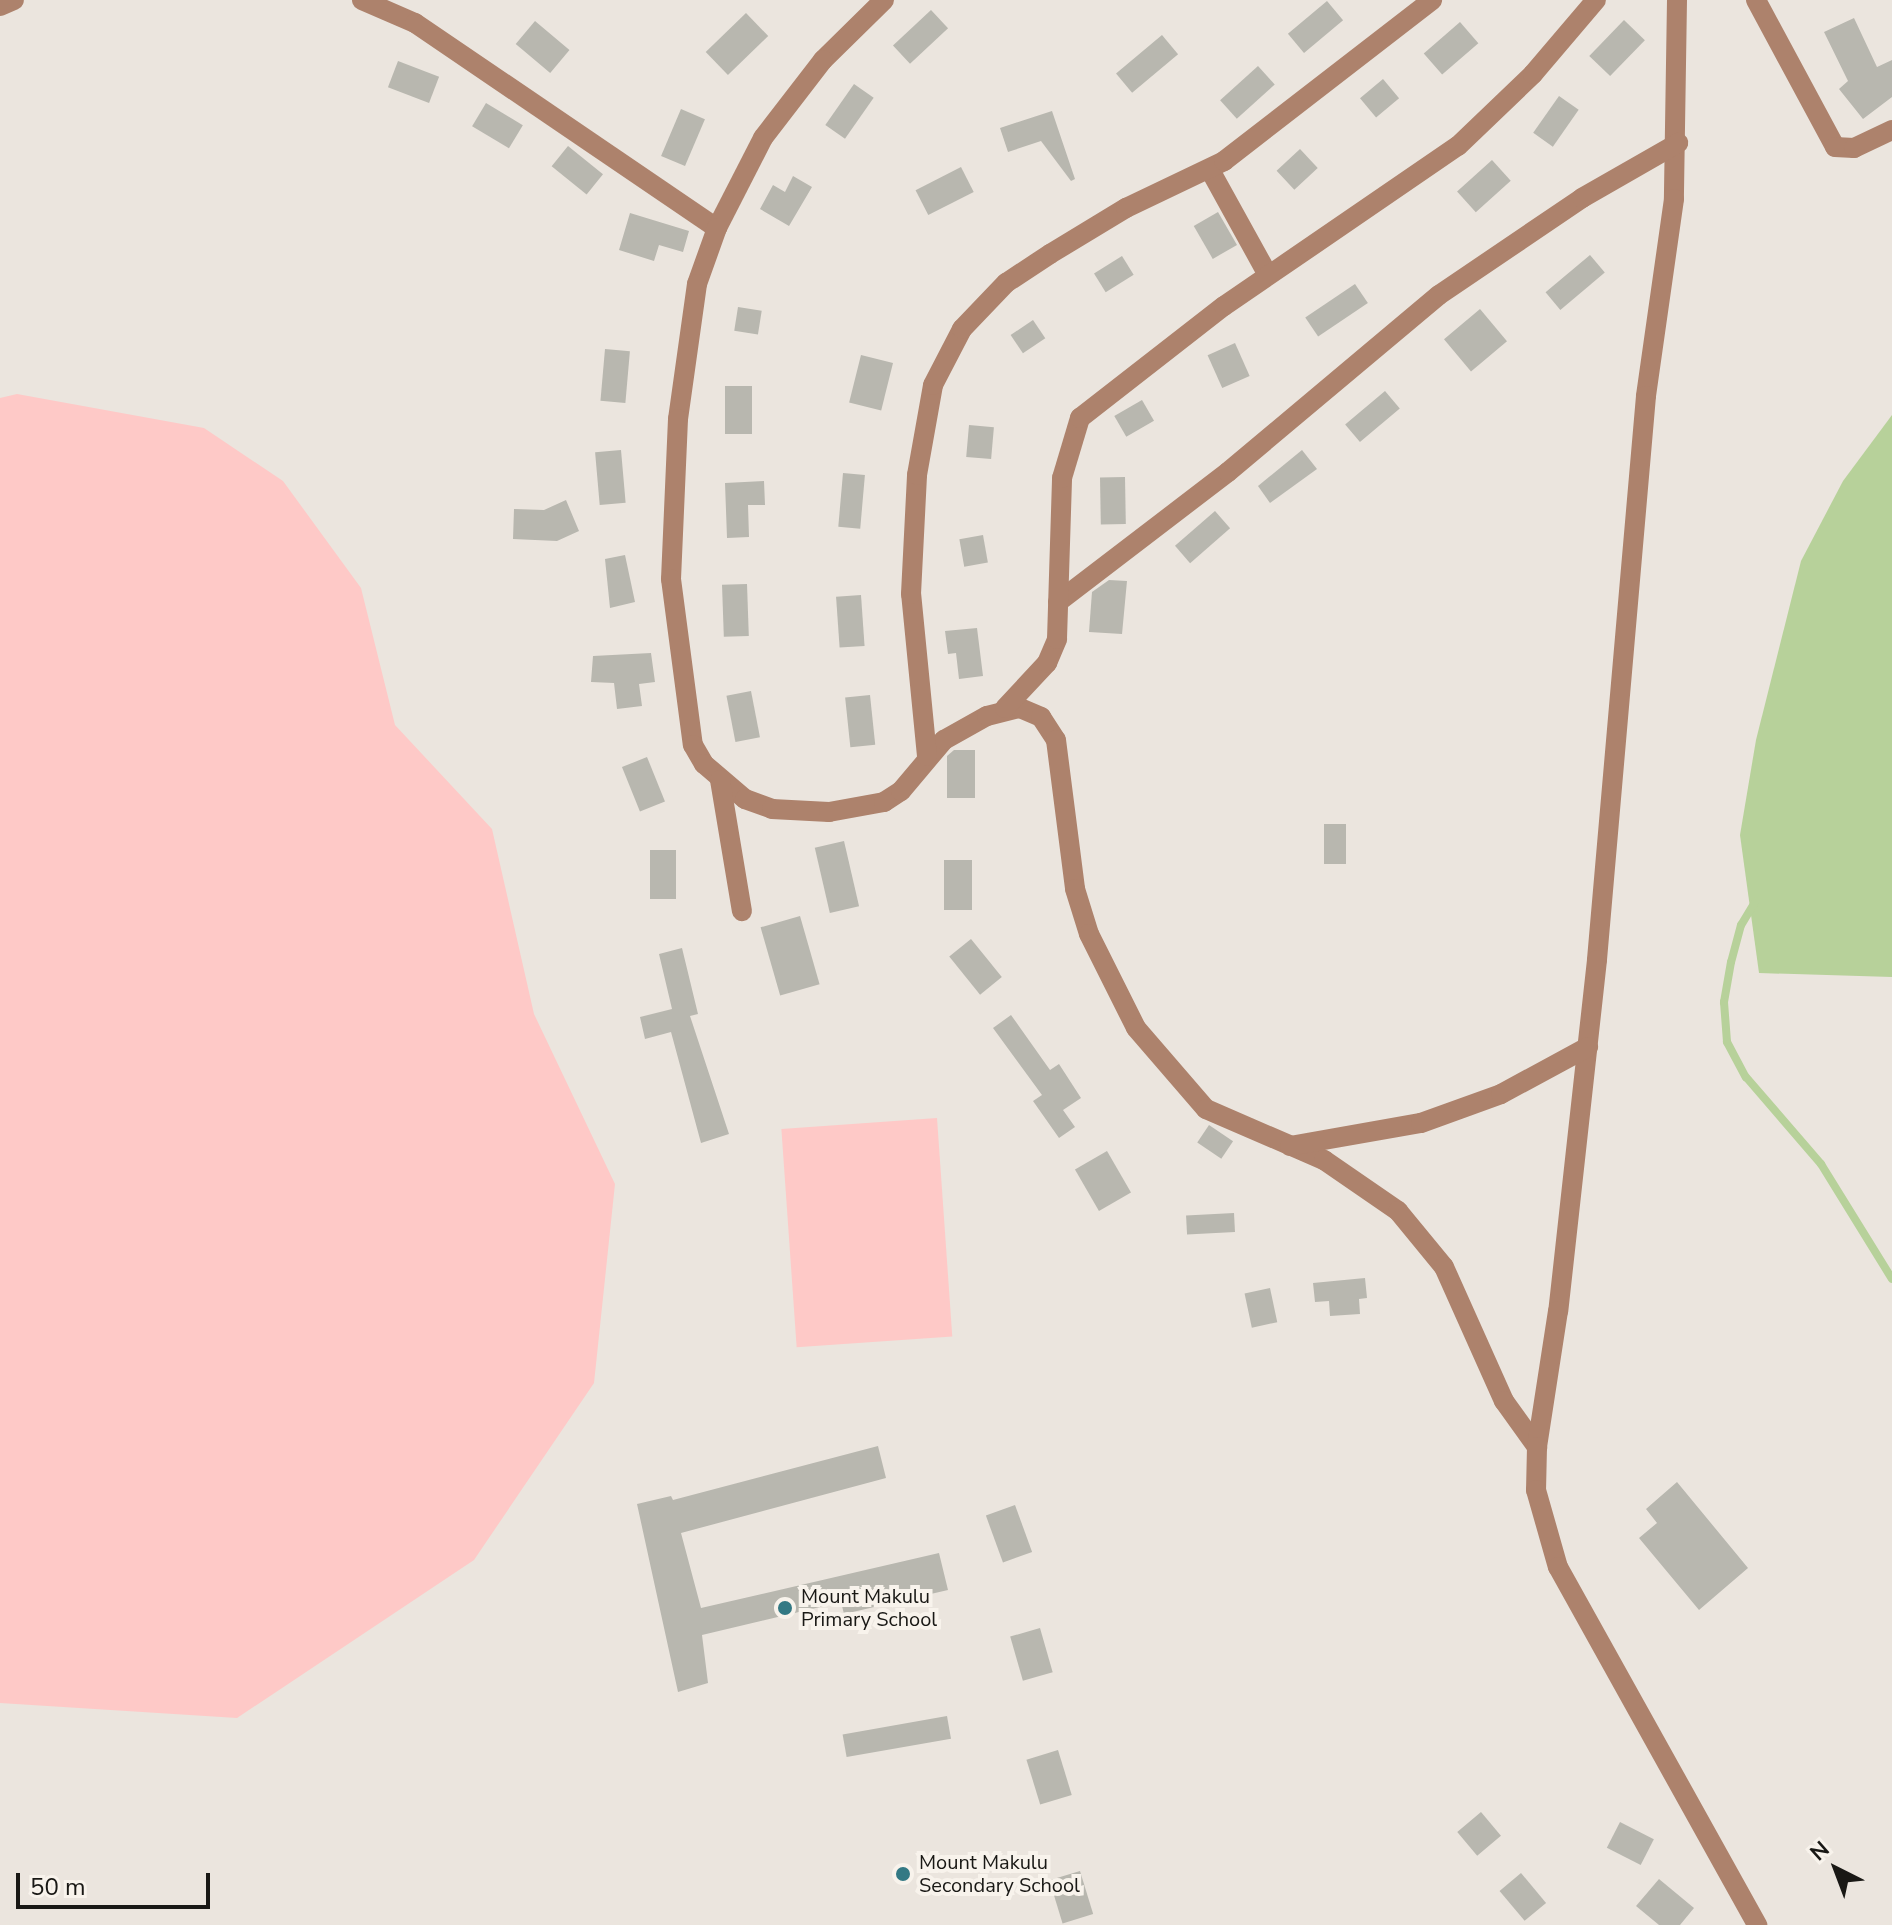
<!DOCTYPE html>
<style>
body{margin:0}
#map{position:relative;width:1892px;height:1925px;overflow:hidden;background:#ebe5de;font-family:"Nunito Sans",sans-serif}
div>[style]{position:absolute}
.green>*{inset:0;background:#fec9c7;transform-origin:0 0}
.water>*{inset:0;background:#b7d19a}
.stream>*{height:8px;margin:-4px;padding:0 4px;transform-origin:4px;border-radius:4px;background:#b7d19a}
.building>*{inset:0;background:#b8b7af;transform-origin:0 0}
.street>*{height:20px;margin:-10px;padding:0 10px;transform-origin:10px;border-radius:10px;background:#ad826c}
.dots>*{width:22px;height:22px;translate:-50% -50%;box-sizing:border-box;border:4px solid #f8f3ec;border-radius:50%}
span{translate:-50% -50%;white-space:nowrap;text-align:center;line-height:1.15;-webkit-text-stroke:8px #f8f3ec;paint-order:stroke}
.poi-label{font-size:20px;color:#191815}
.left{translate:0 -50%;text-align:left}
.north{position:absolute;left:1796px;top:1829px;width:80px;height:80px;-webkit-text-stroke:6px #f8f3ec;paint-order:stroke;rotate:318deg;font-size:22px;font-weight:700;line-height:32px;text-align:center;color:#191815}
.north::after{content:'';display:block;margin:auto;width:28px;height:36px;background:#191815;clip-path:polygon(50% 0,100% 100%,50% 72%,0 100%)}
.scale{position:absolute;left:16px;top:1873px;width:194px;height:36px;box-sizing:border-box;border:4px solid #191815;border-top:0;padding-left:10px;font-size:24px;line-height:28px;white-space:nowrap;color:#191815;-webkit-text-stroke:6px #f8f3ec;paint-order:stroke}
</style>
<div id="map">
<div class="green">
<div style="clip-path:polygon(17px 394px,204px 428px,283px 481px,361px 588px,395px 725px,492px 829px,534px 1014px,615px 1184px,594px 1383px,474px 1560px,237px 1718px,0 1703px,0 398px)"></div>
<div style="left:937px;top:1118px;width:219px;height:156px;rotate:86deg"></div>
</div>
<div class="water">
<div style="clip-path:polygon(1892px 415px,1892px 977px,1759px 973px,1740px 835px,1756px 740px,1801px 561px,1843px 481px)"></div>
</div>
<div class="stream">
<div style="left:1755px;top:902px;width:27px;rotate:121deg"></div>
<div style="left:1741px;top:925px;width:38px;rotate:105deg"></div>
<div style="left:1731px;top:962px;width:41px;rotate:99.9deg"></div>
<div style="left:1724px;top:1002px;width:40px;rotate:85.7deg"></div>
<div style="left:1727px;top:1042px;width:40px;rotate:62deg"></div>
<div style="left:1746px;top:1077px;width:115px;rotate:49.2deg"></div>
<div style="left:1821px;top:1164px;width:135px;rotate:58.3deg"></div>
</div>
<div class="building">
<div style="left:1327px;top:1px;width:25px;height:51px;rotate:50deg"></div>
<div style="left:931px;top:10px;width:25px;height:52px;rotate:47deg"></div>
<div style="left:746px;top:13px;width:32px;height:56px;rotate:46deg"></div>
<div style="clip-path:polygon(1854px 18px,1877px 67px,1892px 60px,1892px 97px,1863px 119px,1839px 89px,1848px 81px,1824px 32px)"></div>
<div style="left:1624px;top:20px;width:29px;height:50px;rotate:44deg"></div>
<div style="left:535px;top:21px;width:45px;height:30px;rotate:40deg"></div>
<div style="left:1460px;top:22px;width:28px;height:48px;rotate:49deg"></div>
<div style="left:1162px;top:35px;width:25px;height:60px;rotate:50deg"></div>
<div style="left:398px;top:61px;width:44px;height:28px;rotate:21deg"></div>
<div style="left:1258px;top:66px;width:25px;height:51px;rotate:48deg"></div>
<div style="left:1383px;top:79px;width:25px;height:30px;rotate:50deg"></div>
<div style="left:854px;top:84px;width:24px;height:50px;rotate:35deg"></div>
<div style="left:1559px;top:96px;width:24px;height:45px;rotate:35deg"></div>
<div style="left:486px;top:103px;width:43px;height:27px;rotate:31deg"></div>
<div style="left:681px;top:109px;width:26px;height:51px;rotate:23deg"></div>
<div style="clip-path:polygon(1052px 111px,1075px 179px,1071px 181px,1041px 141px,1008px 152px,1000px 128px)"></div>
<div style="left:568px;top:146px;width:45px;height:26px;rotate:39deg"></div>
<div style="left:1300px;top:149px;width:26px;height:32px;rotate:47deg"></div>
<div style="left:1492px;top:160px;width:28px;height:47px;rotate:48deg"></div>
<div style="left:961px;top:167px;width:28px;height:51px;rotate:63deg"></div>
<div style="clip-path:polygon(793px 176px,812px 187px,789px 226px,760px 209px,773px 185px,785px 192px)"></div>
<div style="left:1218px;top:212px;width:38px;height:28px;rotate:60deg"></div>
<div style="clip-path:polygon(630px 213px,689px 231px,683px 252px,659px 245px,654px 261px,619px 250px)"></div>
<div style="left:1590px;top:255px;width:23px;height:58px;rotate:50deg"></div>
<div style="left:1122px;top:256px;width:22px;height:33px;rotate:58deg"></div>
<div style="left:1355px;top:284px;width:23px;height:60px;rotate:56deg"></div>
<div style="left:738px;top:307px;width:24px;height:24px;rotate:9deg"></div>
<div style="left:1480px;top:309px;width:42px;height:47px;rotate:50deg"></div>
<div style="left:1033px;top:320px;width:22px;height:27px;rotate:56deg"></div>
<div style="left:1235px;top:343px;width:36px;height:30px;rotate:66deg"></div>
<div style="left:605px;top:349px;width:25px;height:52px;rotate:5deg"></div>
<div style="left:861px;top:355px;width:33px;height:49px;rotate:14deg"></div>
<div style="left:725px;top:386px;width:27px;height:48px"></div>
<div style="left:1385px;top:391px;width:23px;height:52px;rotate:50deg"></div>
<div style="left:1142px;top:400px;width:24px;height:32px;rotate:60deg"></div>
<div style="left:969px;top:425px;width:25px;height:32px;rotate:5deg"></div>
<div style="left:621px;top:450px;width:53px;height:26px;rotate:85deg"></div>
<div style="clip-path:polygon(1302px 450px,1317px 469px,1270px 503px,1258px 486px)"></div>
<div style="left:843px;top:473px;width:22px;height:54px;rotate:5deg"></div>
<div style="left:1125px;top:477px;width:47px;height:25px;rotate:89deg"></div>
<div style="clip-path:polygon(764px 481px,765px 505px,748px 505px,749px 537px,727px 538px,725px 483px)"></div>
<div style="clip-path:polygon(566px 500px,579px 531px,557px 541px,513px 539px,514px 509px,544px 510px)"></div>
<div style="left:1215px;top:511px;width:23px;height:53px;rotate:49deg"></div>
<div style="left:983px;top:535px;width:28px;height:24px;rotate:80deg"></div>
<div style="clip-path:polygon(625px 555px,635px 602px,610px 608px,605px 559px)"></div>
<div style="clip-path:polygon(1109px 580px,1127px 581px,1122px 634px,1089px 632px,1092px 592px)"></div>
<div style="left:747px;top:584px;width:52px;height:25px;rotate:88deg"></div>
<div style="left:861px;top:595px;width:51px;height:25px;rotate:86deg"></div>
<div style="clip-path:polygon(977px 628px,983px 676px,959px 679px,956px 653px,948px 654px,945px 631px)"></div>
<div style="clip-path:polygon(651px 653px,655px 682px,639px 684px,642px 706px,617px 709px,614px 683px,591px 682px,593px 656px)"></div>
<div style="left:751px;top:691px;width:47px;height:25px;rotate:79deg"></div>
<div style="left:870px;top:695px;width:50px;height:25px;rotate:84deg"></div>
<div style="clip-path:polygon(954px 750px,975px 750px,975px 798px,947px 798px,947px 756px)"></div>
<div style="left:647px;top:757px;width:48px;height:27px;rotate:68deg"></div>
<div style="left:1324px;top:824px;width:22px;height:40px"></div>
<div style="left:844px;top:841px;width:67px;height:30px;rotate:77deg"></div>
<div style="left:676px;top:850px;width:49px;height:26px;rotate:90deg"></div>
<div style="left:944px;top:860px;width:28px;height:50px"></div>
<div style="left:800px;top:916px;width:71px;height:41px;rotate:74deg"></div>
<div style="left:971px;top:939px;width:49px;height:28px;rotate:51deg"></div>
<div style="clip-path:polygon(682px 948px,698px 1014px,690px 1016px,729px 1134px,701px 1143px,671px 1032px,645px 1039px,640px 1017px,672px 1009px,659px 954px)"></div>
<div style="clip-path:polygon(1011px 1015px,1050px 1070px,1059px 1064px,1081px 1098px,1063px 1110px,1075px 1127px,1059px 1138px,1033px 1101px,1042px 1095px,993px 1028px)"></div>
<div style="left:1209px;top:1125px;width:29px;height:21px;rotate:34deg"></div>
<div style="left:1107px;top:1151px;width:48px;height:37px;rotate:60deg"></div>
<div style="left:1234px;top:1213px;width:19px;height:48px;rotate:87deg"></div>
<div style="clip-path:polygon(1365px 1278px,1367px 1298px,1359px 1299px,1360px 1314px,1330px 1316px,1329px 1301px,1315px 1302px,1313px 1283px)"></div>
<div style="left:1270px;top:1288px;width:35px;height:26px;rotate:78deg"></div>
<div style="clip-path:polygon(878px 1446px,886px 1478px,681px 1533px,701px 1608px,939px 1553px,948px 1590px,844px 1614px,841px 1602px,702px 1635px,708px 1683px,678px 1692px,637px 1504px,671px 1496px,673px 1500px)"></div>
<div style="clip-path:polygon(1677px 1482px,1748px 1568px,1699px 1610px,1639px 1538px,1657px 1523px,1646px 1509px)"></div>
<div style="left:1015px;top:1505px;width:50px;height:31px;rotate:70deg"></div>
<div style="left:1040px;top:1628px;width:46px;height:31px;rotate:74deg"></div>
<div style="left:947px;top:1716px;width:23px;height:106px;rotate:80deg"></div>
<div style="left:1058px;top:1750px;width:47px;height:33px;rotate:73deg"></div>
<div style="left:1481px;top:1812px;width:31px;height:31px;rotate:50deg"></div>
<div style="left:1620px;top:1822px;width:38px;height:29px;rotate:27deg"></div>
<div style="left:1080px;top:1871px;width:45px;height:32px;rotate:73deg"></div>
<div style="left:1521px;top:1873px;width:39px;height:28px;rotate:50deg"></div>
<div style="clip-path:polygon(1659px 1879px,1694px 1908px,1680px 1925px,1659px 1925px,1636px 1906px)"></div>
</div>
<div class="street">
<div style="left:362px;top:0;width:58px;rotate:23.5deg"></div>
<div style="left:415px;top:23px;width:365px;rotate:34.2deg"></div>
<div style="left:884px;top:0;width:86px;rotate:135.5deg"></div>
<div style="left:823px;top:60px;width:98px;rotate:127.6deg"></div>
<div style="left:763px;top:138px;width:101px;rotate:117.1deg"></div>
<div style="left:717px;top:228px;width:59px;rotate:109.7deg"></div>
<div style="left:697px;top:284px;width:136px;rotate:98deg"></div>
<div style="left:678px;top:419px;width:160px;rotate:92.5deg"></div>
<div style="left:671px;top:579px;width:167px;rotate:82.5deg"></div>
<div style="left:693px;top:745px;width:22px;rotate:60deg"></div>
<div style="left:704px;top:764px;width:54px;rotate:40.5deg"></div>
<div style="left:745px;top:799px;width:29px;rotate:20deg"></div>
<div style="left:772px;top:809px;width:57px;rotate:3deg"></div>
<div style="left:829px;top:812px;width:56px;rotate:-10.3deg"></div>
<div style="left:884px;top:802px;width:20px;rotate:-33deg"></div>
<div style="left:901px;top:791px;width:67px;rotate:-49.9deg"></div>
<div style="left:944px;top:740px;width:49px;rotate:-29.2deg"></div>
<div style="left:987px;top:716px;width:34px;rotate:-14deg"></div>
<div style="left:1020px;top:708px;width:23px;rotate:23deg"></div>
<div style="left:1041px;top:717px;width:27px;rotate:57deg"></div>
<div style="left:1056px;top:740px;width:150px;rotate:82.7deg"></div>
<div style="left:1075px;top:889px;width:47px;rotate:72.7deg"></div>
<div style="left:1089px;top:934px;width:105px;rotate:63.4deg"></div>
<div style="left:1136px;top:1028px;width:107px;rotate:49.2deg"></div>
<div style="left:1206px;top:1109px;width:129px;rotate:23.4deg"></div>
<div style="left:1324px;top:1160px;width:90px;rotate:34.6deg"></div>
<div style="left:1398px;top:1211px;width:72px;rotate:50.6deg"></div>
<div style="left:1444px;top:1267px;width:147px;rotate:65.9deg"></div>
<div style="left:1504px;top:1401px;width:57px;rotate:54.3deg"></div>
<div style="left:1677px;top:0;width:199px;rotate:90.9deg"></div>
<div style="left:1674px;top:199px;width:199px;rotate:98.1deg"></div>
<div style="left:1646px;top:396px;width:566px;rotate:94.97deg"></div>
<div style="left:1597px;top:960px;width:353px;rotate:96.3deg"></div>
<div style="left:1558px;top:1311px;width:138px;rotate:98.8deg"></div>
<div style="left:1537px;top:1447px;width:43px;rotate:91.3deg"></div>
<div style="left:1536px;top:1490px;width:80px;rotate:74.1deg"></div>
<div style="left:1558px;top:1567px;width:410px;rotate:60.9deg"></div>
<div style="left:1756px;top:0;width:167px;rotate:61.7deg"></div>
<div style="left:1835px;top:147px;width:19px;rotate:3deg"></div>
<div style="left:1854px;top:148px;width:42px;rotate:-25.3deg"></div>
<div style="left:0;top:6px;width:15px;rotate:-23deg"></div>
<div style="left:1210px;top:170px;width:120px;rotate:61.1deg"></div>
<div style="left:1058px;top:602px;width:214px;rotate:-37.4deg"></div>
<div style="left:1228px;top:472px;width:275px;rotate:-40deg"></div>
<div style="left:1439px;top:295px;width:173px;rotate:-34.1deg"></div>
<div style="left:1582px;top:198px;width:111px;rotate:-29.8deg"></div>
<div style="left:1005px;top:708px;width:62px;rotate:-47deg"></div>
<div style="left:1047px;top:663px;width:26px;rotate:-67deg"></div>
<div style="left:1057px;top:639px;width:161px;rotate:-88.2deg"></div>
<div style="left:1062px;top:478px;width:63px;rotate:-73.3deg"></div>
<div style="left:1080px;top:418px;width:182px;rotate:-37.9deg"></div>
<div style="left:1224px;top:306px;width:283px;rotate:-34.4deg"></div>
<div style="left:1458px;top:146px;width:104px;rotate:-43.8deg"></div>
<div style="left:1533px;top:74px;width:97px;rotate:-49.6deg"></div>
<div style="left:927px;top:756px;width:163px;rotate:-95.6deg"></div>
<div style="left:911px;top:594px;width:119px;rotate:-87.1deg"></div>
<div style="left:917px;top:475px;width:91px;rotate:-79.9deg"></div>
<div style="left:933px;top:385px;width:63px;rotate:-62.6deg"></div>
<div style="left:962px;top:329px;width:64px;rotate:-46.3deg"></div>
<div style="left:1006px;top:283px;width:53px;rotate:-33.4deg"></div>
<div style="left:1050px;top:254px;width:89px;rotate:-31.2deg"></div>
<div style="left:1126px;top:208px;width:109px;rotate:-25.6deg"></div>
<div style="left:1224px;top:161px;width:263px;rotate:-37.7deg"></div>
<div style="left:720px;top:780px;width:133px;rotate:80.5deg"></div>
<div style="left:1290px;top:1146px;width:133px;rotate:-10deg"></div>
<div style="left:1421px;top:1123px;width:85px;rotate:-19.9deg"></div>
<div style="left:1501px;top:1094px;width:99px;rotate:-28.4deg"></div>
</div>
<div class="dots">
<div style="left:785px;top:1608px;background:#337984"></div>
<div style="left:903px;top:1874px;background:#337984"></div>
</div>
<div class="poi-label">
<span class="left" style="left:801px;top:1608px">Mount Makulu<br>Primary School</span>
<span class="left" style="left:919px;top:1874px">Mount Makulu<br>Secondary School</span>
</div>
<div class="north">N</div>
<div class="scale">50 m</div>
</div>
